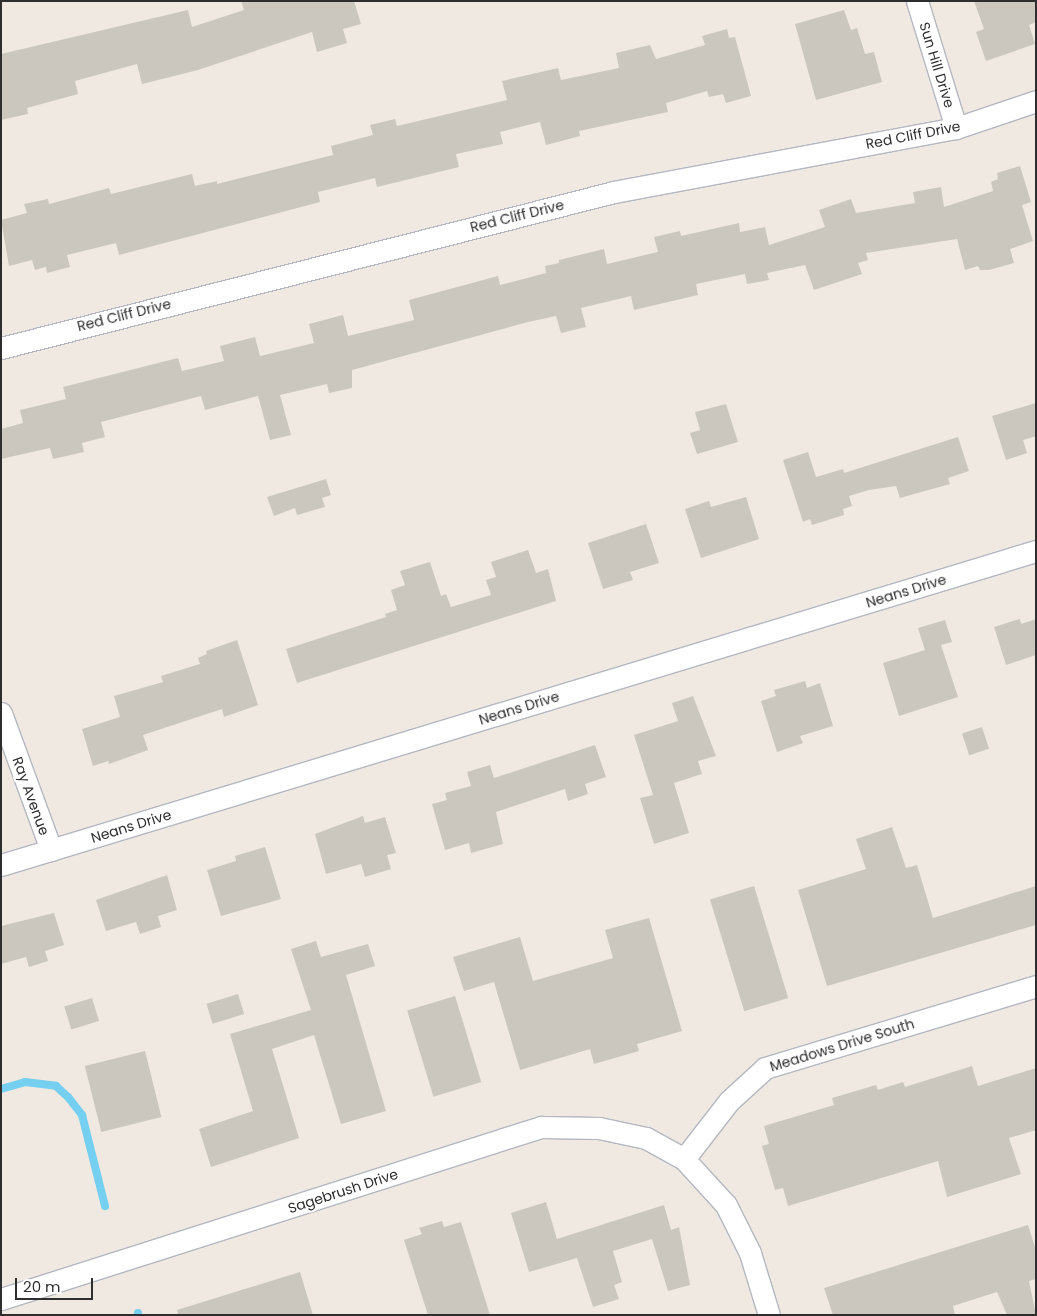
<!DOCTYPE html>
<style>
body{margin:0}
#map{position:relative;width:1037px;height:1316px;overflow:hidden;background:#efe9e1;font-family:Poppins,sans-serif}
div>[style]{position:absolute}
.stream>*{height:8px;margin:-4px;padding:0 4px;transform-origin:4px;border-radius:4px;background:#75cff0}
.building>*{inset:0;background:#cbc7bf;transform-origin:0 0}
.roads{filter:drop-shadow(1px 0 #b4b7c1) drop-shadow(-1px 0 #b4b7c1) drop-shadow(0 1px #b4b7c1) drop-shadow(0 -1px #b4b7c1)}
.street>*{height:21px;margin:-10.5px;padding:0 10.5px;transform-origin:10.5px;border-radius:10.5px;background:#fff}
span{translate:-50% -50%;white-space:nowrap;text-align:center;line-height:1.15;-webkit-text-stroke:4px #fff;paint-order:stroke}
.street-label{font-size:14px;color:#2e2e2e}
.frame{position:absolute;inset:0;border:2px solid #2e2e2e;pointer-events:none}
.scale{position:absolute;left:15px;top:1278px;width:78px;height:22px;box-sizing:border-box;border:2px solid #2e2e2e;border-top:0;padding-left:6px;font-size:15px;line-height:18px;white-space:nowrap;color:#2e2e2e;-webkit-text-stroke:4px #fff;paint-order:stroke}
</style>
<div id="map">
<div class="stream">
<div style="left:1px;top:1089px;width:25px;rotate:-16deg"></div>
<div style="left:25px;top:1082px;width:31px;rotate:7deg"></div>
<div style="left:56px;top:1086px;width:16px;rotate:43deg"></div>
<div style="left:68px;top:1097px;width:23px;rotate:52deg"></div>
<div style="left:82px;top:1115px;width:94px;rotate:75.8deg"></div>
<div style="left:138px;top:1313px;width:2px;rotate:90deg"></div>
</div>
<div class="building">
<div style="clip-path:polygon(241px 1px,354px 1px,361px 24px,343px 29px,347px 43px,317px 52px,312px 32px,198px 70px,142px 84px,137px 64px,75px 81px,78px 94px,27px 108px,28px 114px,1px 120px,1px 54px,188px 10px,192px 27px,244px 10px)"></div>
<div style="clip-path:polygon(974px 1px,1036px 1px,1036px 22px,1029px 25px,1035px 44px,986px 61px,976px 32px,984px 29px)"></div>
<div style="clip-path:polygon(844px 10px,851px 30px,857px 28px,865px 54px,874px 52px,882px 82px,816px 100px,795px 24px)"></div>
<div style="clip-path:polygon(727px 29px,729px 38px,735px 37px,751px 96px,726px 103px,723px 94px,709px 97px,707px 91px,666px 103px,668px 112px,579px 131px,580px 136px,546px 145px,540px 122px,500px 132px,503px 144px,456px 154px,459px 167px,377px 187px,375px 178px,318px 192px,320px 202px,119px 255px,116px 243px,67px 255px,70px 267px,47px 273px,46px 267px,35px 270px,32px 260px,9px 266px,1px 220px,27px 213px,24px 204px,48px 199px,49px 204px,109px 188px,111px 194px,192px 174px,195px 186px,217px 181px,217px 184px,333px 155px,331px 146px,373px 135px,370px 125px,395px 119px,397px 126px,507px 100px,502px 81px,558px 68px,561px 80px,619px 68px,616px 53px,650px 45px,656px 59px,705px 45px,702px 36px)"></div>
<div style="clip-path:polygon(1020px 166px,1031px 202px,1022px 205px,1033px 241px,1010px 249px,1014px 263px,989px 270px,980px 270px,978px 266px,965px 270px,957px 239px,866px 253px,868px 260px,858px 263px,862px 274px,814px 290px,805px 265px,767px 273px,769px 280px,747px 284px,745px 274px,696px 284px,698px 295px,634px 310px,631px 296px,581px 308px,586px 327px,561px 333px,556px 316px,528px 322px,352px 370px,352px 388px,329px 393px,327px 384px,280px 395px,291px 435px,270px 440px,258px 396px,205px 410px,201px 396px,101px 422px,105px 437px,82px 443px,84px 452px,53px 459px,50px 448px,1px 459px,1px 429px,23px 423px,20px 410px,66px 399px,63px 387px,178px 358px,182px 371px,224px 361px,220px 346px,255px 337px,260px 356px,314px 343px,309px 324px,343px 315px,348px 336px,414px 320px,409px 300px,498px 276px,500px 285px,546px 273px,545px 266px,559px 263px,559px 260px,604px 249px,607px 264px,658px 252px,654px 237px,680px 231px,681px 236px,739px 223px,740px 232px,765px 227px,769px 245px,825px 227px,819px 210px,851px 199px,856px 213px,915px 203px,913px 192px,941px 187px,944px 207px,993px 191px,991px 182px,998px 179px,997px 173px)"></div>
<div style="clip-path:polygon(1036px 403px,1036px 436px,1023px 440px,1027px 453px,1006px 460px,992px 416px)"></div>
<div style="clip-path:polygon(726px 404px,738px 442px,697px 454px,690px 433px,700px 430px,695px 412px)"></div>
<div style="clip-path:polygon(958px 437px,969px 471px,948px 478px,950px 484px,900px 498px,896px 486px,869px 490px,849px 496px,852px 506px,843px 509px,844px 515px,812px 525px,810px 519px,803px 522px,783px 460px,808px 452px,816px 477px,843px 469px,844px 473px)"></div>
<div style="clip-path:polygon(326px 479px,331px 495px,322px 498px,325px 507px,297px 515px,295px 508px,274px 516px,267px 497px)"></div>
<div style="clip-path:polygon(746px 497px,759px 539px,701px 558px,685px 509px,709px 501px,711px 507px)"></div>
<div style="clip-path:polygon(646px 524px,659px 563px,630px 572px,633px 580px,603px 589px,588px 543px)"></div>
<div style="clip-path:polygon(528px 550px,536px 573px,548px 569px,556px 601px,297px 683px,286px 649px,386px 617px,385px 614px,397px 610px,391px 590px,405px 585px,400px 571px,430px 562px,441px 596px,446px 594px,451px 607px,491px 595px,486px 580px,496px 577px,491px 562px)"></div>
<div style="clip-path:polygon(1020px 619px,1021px 624px,1036px 619px,1036px 655px,1006px 665px,994px 627px)"></div>
<div style="clip-path:polygon(945px 620px,952px 642px,941px 645px,958px 697px,899px 716px,883px 663px,925px 650px,918px 628px)"></div>
<div style="clip-path:polygon(237px 640px,258px 705px,224px 717px,222px 709px,143px 735px,148px 750px,109px 764px,108px 761px,93px 766px,82px 729px,120px 717px,114px 696px,163px 682px,161px 676px,200px 664px,198px 658px,207px 654px,206px 651px)"></div>
<div style="clip-path:polygon(805px 681px,807px 688px,820px 683px,833px 726px,800px 736px,803px 743px,777px 752px,761px 701px,776px 696px,774px 690px)"></div>
<div style="clip-path:polygon(693px 696px,716px 756px,698px 761px,702px 774px,674px 783px,689px 833px,654px 844px,640px 798px,653px 795px,634px 735px,678px 721px,672px 703px)"></div>
<div style="left:982px;top:727px;width:23px;height:21px;rotate:72deg"></div>
<div style="clip-path:polygon(595px 745px,606px 777px,585px 784px,588px 794px,568px 801px,565px 789px,496px 812px,503px 844px,471px 853px,469px 843px,445px 850px,432px 804px,447px 800px,445px 793px,471px 786px,467px 772px,490px 765px,494px 778px)"></div>
<div style="clip-path:polygon(363px 816px,365px 823px,385px 817px,396px 853px,387px 855px,391px 869px,365px 877px,361px 864px,326px 874px,315px 834px)"></div>
<div style="clip-path:polygon(892px 827px,906px 868px,917px 865px,933px 918px,1036px 886px,1036px 925px,827px 986px,798px 890px,866px 869px,856px 839px)"></div>
<div style="clip-path:polygon(265px 847px,281px 899px,221px 916px,207px 870px,236px 861px,235px 856px)"></div>
<div style="clip-path:polygon(167px 875px,177px 910px,158px 916px,161px 927px,140px 934px,136px 922px,106px 931px,96px 900px)"></div>
<div style="left:754px;top:886px;width:117px;height:46px;rotate:73deg"></div>
<div style="clip-path:polygon(54px 913px,64px 945px,45px 951px,48px 961px,29px 967px,26px 957px,1px 964px,1px 926px)"></div>
<div style="clip-path:polygon(649px 918px,682px 1031px,637px 1044px,639px 1051px,594px 1064px,590px 1049px,520px 1070px,494px 982px,464px 991px,453px 957px,520px 937px,533px 981px,613px 958px,605px 930px)"></div>
<div style="clip-path:polygon(316px 941px,321px 957px,368px 944px,375px 966px,346px 975px,386px 1111px,341px 1124px,314px 1035px,272px 1049px,299px 1138px,211px 1167px,199px 1129px,253px 1111px,230px 1034px,311px 1010px,291px 949px)"></div>
<div style="left:238px;top:994px;width:21px;height:33px;rotate:73deg"></div>
<div style="left:455px;top:996px;width:90px;height:50px;rotate:73deg"></div>
<div style="left:92px;top:998px;width:24px;height:29px;rotate:73deg"></div>
<div style="left:145px;top:1051px;width:68px;height:62px;rotate:76deg"></div>
<div style="clip-path:polygon(972px 1066px,978px 1086px,1036px 1068px,1036px 1130px,1009px 1138px,1021px 1174px,947px 1197px,938px 1161px,788px 1206px,783px 1188px,775px 1190px,762px 1146px,769px 1144px,764px 1126px,834px 1105px,832px 1098px,876px 1085px,878px 1090px,903px 1082px,905px 1087px)"></div>
<div style="clip-path:polygon(546px 1202px,557px 1239px,664px 1205px,671px 1230px,679px 1227px,690px 1285px,668px 1291px,652px 1239px,613px 1251px,622px 1282px,614px 1285px,619px 1299px,593px 1307px,577px 1258px,529px 1272px,511px 1213px)"></div>
<div style="clip-path:polygon(442px 1221px,444px 1227px,461px 1222px,490px 1315px,428px 1315px,404px 1240px,422px 1234px,419px 1228px)"></div>
<div style="clip-path:polygon(1028px 1225px,1036px 1250px,1036px 1279px,1029px 1281px,1036px 1315px,1007px 1315px,997px 1292px,953px 1306px,955px 1315px,833px 1315px,824px 1288px)"></div>
<div style="clip-path:polygon(300px 1272px,313px 1315px,178px 1315px,177px 1310px)"></div>
</div>
<div class="roads">
<div class="street">
<div style="left:917px;top:1px;width:133px;rotate:72.9deg"></div>
<div style="left:1px;top:348px;width:633px;rotate:-14.28deg"></div>
<div style="left:614px;top:192px;width:348px;rotate:-10.6deg"></div>
<div style="left:956px;top:128px;width:84px;rotate:-18.6deg"></div>
<div style="left:1px;top:713px;width:146px;rotate:69.9deg"></div>
<div style="left:1px;top:865px;width:1082px;rotate:-16.88deg"></div>
<div style="left:684px;top:1159px;width:73px;rotate:-52.2deg"></div>
<div style="left:729px;top:1101px;width:49px;rotate:-42.5deg"></div>
<div style="left:765px;top:1068px;width:283px;rotate:-16.8deg"></div>
<div style="left:1px;top:1299px;width:567px;rotate:-17.67deg"></div>
<div style="left:541px;top:1127px;width:58px;rotate:1deg"></div>
<div style="left:599px;top:1128px;width:48px;rotate:12deg"></div>
<div style="left:646px;top:1138px;width:43px;rotate:28.9deg"></div>
<div style="left:684px;top:1159px;width:62px;rotate:47.6deg"></div>
<div style="left:726px;top:1205px;width:54px;rotate:63.4deg"></div>
<div style="left:750px;top:1253px;width:65px;rotate:73deg"></div>
</div>
</div>
<div class="street-label">
<span style="left:937px;top:65px;rotate:73deg">Sun Hill Drive</span>
<span style="left:913px;top:135px;rotate:-11deg">Red Cliff Drive</span>
<span style="left:517px;top:216px;rotate:-14deg">Red Cliff Drive</span>
<span style="left:124px;top:315px;rotate:-14deg">Red Cliff Drive</span>
<span style="left:906px;top:591px;rotate:-17deg">Neans Drive</span>
<span style="left:519px;top:708px;rotate:-17deg">Neans Drive</span>
<span style="left:31px;top:796px;rotate:70deg">Ray Avenue</span>
<span style="left:131px;top:826px;rotate:-17deg">Neans Drive</span>
<span style="left:842px;top:1045px;rotate:-17deg">Meadows Drive South</span>
<span style="left:343px;top:1191px;rotate:-18deg">Sagebrush Drive</span>
</div>
<div class="frame"></div>
<div class="scale">20 m</div>
</div>
